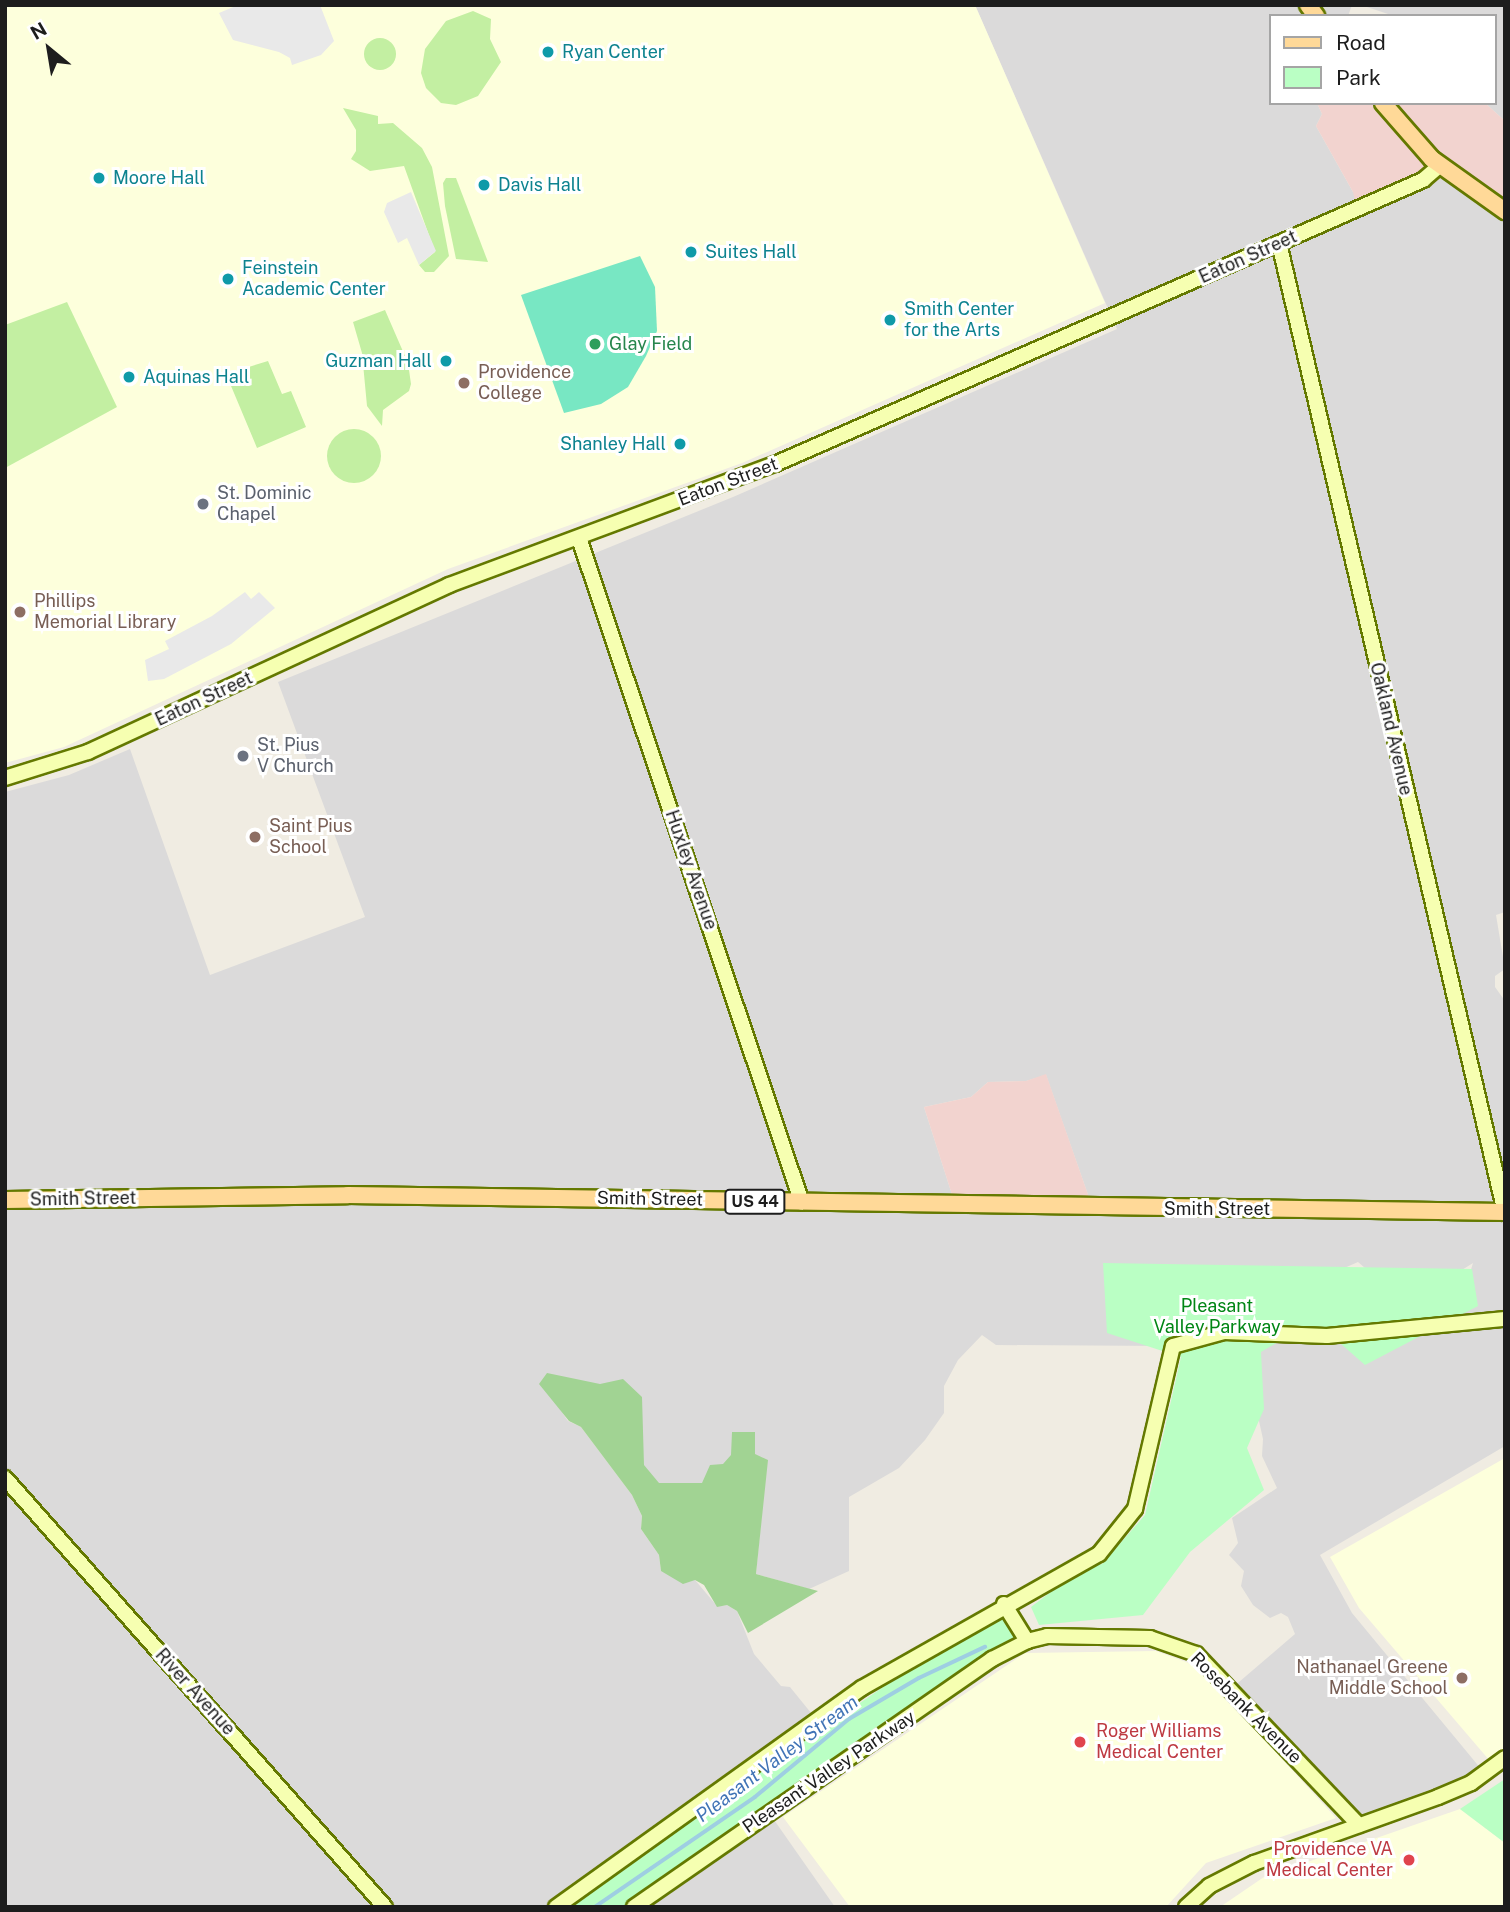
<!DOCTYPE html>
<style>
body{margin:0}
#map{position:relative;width:1510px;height:1912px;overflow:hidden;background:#f0ece2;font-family:"Public Sans",sans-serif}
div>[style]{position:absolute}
.residential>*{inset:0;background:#dbdada}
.commercial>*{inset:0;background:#f2d3cf}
.education>*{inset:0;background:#fdffdc}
.grass>*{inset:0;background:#c3efa2}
.round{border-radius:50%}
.forest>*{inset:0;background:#a1d393}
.park>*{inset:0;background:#baffc4}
.pitch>*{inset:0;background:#78e7c3}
.parking>*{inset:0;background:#e9e9e9}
.stream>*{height:3.5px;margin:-1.75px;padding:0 1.75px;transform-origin:1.75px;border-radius:1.75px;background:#9ecee2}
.roads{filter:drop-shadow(2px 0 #647900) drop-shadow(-2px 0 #647900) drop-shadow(0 2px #647900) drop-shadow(0 -2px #647900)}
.secondary>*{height:14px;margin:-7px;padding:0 7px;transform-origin:7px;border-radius:7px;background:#f6ffb1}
.primary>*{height:16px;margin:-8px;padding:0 8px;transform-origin:8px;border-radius:8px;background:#ffd998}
.dots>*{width:19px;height:19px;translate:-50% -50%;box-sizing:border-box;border:4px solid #fff;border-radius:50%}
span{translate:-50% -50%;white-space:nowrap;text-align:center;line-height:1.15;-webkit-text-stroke:6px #fff;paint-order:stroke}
.shield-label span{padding:2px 5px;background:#fff;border:2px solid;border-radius:5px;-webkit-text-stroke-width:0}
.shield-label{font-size:16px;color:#1d1d1d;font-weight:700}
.culture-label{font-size:18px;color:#0d838f}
.left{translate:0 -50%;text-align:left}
.right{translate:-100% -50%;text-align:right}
.street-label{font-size:18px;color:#1d1d1d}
.leisure-label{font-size:18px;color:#27864d}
.education-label{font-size:18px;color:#785e54}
.worship-label{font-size:18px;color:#5b616d}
.park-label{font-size:18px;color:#018615}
.health-label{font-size:18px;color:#be3a42}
.water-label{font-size:19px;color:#4174b6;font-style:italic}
.frame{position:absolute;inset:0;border:7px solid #1d1d1d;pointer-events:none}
.legend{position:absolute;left:1269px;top:14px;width:228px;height:91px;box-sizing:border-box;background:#fff;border:2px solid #a5a5a5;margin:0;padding:9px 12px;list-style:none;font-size:21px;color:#1d1d1d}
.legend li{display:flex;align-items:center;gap:14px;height:35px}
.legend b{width:35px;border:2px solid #a5a5a5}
.north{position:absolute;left:14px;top:14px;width:70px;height:70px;-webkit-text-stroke:5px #fff;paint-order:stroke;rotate:330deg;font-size:19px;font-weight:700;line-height:28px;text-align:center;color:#1d1d1d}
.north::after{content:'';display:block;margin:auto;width:24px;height:32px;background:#1d1d1d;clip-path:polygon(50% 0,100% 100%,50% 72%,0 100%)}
</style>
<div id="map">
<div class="residential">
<div style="clip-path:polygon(evenodd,975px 5px,1352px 5px,1348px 16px,1270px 16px,1270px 103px,1317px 103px,1322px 114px,1316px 126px,1353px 192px,1449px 173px,1505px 210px,1505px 912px,1496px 915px,1505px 969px,1495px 976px,1495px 987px,1505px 1001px,1505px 1446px,1320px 1555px,1352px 1613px,1486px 1775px,1363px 1829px,1232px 1688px,1295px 1634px,1288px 1617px,1281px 1613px,1270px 1618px,1253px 1605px,1241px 1586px,1244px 1571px,1229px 1555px,1238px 1543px,1232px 1518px,1277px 1488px,1262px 1456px,1263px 1439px,1239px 1331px,1469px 1276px,1473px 1263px,1449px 1278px,1378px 1279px,1358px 1262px,1166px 1346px,996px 1345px,982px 1335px,958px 1360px,944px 1386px,944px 1413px,925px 1440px,899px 1468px,849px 1497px,849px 1571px,809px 1589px,756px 1574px,762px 1512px,682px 1568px,556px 1375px,551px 1396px,568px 1421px,581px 1427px,632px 1495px,642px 1516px,641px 1529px,659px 1555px,661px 1571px,695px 1580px,717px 1606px,727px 1605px,737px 1611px,754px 1654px,781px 1686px,790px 1687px,820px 1724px,564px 1907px,5px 1907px,5px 792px,69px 775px,130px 749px,210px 975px,365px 917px,278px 682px,733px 497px,1117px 329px,975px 5px,1046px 1075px,1093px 1209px,955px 1204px,924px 1107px,971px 1097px,988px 1082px,1026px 1081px,1046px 1075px)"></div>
<div style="clip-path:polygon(1361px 5px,1505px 5px,1505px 121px,1485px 103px,1494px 103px,1494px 16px,1394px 16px)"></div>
<div style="clip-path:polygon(772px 1817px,835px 1907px,639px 1907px)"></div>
</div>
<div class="commercial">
<div style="clip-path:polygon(1317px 103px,1485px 103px,1505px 121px,1505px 210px,1449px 173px,1426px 188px,1358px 214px,1353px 192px,1316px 126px,1322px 114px)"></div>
<div style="clip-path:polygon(1046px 1074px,1093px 1209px,955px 1204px,924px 1107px,971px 1097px,988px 1082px,1026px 1081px)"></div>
</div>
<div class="education">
<div style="clip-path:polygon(5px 5px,975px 5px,1105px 303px,742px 463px,448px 569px,64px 747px,5px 763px)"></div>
<div style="clip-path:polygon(1505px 1458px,1505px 1749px,1490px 1761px,1359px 1608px,1330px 1557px)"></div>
<div style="clip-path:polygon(1156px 1651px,1197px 1666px,1336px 1818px,1206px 1863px,1166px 1907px,850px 1907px,783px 1817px,1025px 1653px)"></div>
<div style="clip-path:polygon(1460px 1809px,1505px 1843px,1505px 1907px,1220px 1907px,1264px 1877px)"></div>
</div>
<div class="grass">
<div style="clip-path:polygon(473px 11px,491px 19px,490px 39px,501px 62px,478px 96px,456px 105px,441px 103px,426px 88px,421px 73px,425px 49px,446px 21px)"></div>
<div class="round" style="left:364px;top:38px;width:32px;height:32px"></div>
<div style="clip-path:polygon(343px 108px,378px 116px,378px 124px,393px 123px,422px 148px,432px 167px,449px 256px,434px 272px,425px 272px,419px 265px,435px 252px,404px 166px,370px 171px,351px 159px,356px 151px,356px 130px)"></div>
<div style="clip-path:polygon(446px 178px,456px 178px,488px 262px,456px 259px,445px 206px,443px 183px)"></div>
<div style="clip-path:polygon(67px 302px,117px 407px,5px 468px,5px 325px)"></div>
<div style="clip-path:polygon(385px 310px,408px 363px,411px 384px,409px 391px,383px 410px,382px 426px,367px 406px,362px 353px,353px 322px)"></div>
<div style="clip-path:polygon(268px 361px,282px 394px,291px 391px,306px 427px,257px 448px,226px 374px)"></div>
<div class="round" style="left:327px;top:429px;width:54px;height:54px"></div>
</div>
<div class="forest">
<div style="clip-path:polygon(547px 1373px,600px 1384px,623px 1379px,642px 1397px,644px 1465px,659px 1483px,702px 1483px,710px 1465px,723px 1464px,731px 1455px,732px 1432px,755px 1432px,755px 1454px,768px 1460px,756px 1574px,818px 1591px,748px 1633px,737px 1611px,727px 1605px,717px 1607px,704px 1585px,695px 1580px,683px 1584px,661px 1571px,659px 1555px,641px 1529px,642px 1516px,632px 1495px,581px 1427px,569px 1421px,539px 1384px)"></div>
</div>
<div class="park">
<div style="clip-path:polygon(1103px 1263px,1472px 1269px,1478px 1306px,1365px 1365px,1332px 1336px,1292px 1334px,1261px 1352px,1264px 1409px,1247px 1448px,1264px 1490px,1190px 1552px,1143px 1615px,1039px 1625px,1031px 1607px,1081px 1569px,1102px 1564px,1145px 1515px,1181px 1357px,1107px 1333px)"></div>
<div style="clip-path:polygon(1004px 1604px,1018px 1645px,639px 1907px,563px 1907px)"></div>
<div style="clip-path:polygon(1505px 1779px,1505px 1843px,1460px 1809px)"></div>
</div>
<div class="pitch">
<div style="clip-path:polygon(640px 256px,655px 287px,657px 331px,646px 356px,628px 387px,601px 404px,564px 413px,521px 295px)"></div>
</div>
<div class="parking">
<div style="clip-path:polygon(238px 5px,320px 5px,334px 41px,321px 55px,292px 65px,290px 58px,279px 52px,233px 40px,219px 13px)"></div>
<div style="clip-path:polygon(411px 192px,436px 251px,419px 265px,407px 238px,398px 243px,384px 212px,387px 203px)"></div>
<div style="clip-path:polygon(245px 592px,251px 599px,259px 592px,275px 608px,231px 644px,164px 679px,148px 681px,145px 660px,169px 649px,165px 641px,212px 616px)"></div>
</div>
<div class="stream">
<div style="left:595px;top:1907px;width:194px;rotate:-34.5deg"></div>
<div style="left:755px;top:1797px;width:122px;rotate:-39.7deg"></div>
<div style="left:849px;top:1719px;width:81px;rotate:-30.4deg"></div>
<div style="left:919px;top:1678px;width:73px;rotate:-25.2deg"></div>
</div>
<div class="roads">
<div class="secondary">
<div style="left:1279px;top:243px;width:996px;rotate:76.88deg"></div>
<div style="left:579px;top:538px;width:701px;rotate:71.46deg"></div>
<div style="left:5px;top:778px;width:87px;rotate:-17.4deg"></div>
<div style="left:88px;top:752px;width:398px;rotate:-24.8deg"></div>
<div style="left:449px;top:585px;width:348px;rotate:-20.4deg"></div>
<div style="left:775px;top:464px;width:708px;rotate:-23.67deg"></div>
<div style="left:1423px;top:180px;width:23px;rotate:-41deg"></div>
<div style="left:5px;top:1478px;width:573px;rotate:48.47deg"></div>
<div style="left:1004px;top:1604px;width:44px;rotate:58.1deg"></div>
<div style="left:1027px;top:1641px;width:21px;rotate:-14deg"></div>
<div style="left:1047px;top:1636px;width:103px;rotate:1.1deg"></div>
<div style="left:1150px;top:1638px;width:49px;rotate:19.2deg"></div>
<div style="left:1196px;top:1654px;width:236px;rotate:46.4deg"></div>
<div style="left:556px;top:1907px;width:376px;rotate:-35.6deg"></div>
<div style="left:862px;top:1688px;width:272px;rotate:-29.5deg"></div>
<div style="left:1099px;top:1554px;width:58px;rotate:-51.3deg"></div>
<div style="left:1135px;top:1509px;width:167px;rotate:-76.9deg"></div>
<div style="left:1173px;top:1346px;width:53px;rotate:-15.4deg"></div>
<div style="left:1224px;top:1332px;width:103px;rotate:2.2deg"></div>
<div style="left:1327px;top:1336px;width:179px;rotate:-5.5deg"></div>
<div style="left:634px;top:1907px;width:436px;rotate:-34.7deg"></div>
<div style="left:992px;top:1659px;width:39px;rotate:-27deg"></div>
<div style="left:1186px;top:1907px;width:31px;rotate:-42deg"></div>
<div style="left:1209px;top:1886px;width:51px;rotate:-27.1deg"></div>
<div style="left:1254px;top:1863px;width:195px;rotate:-19.7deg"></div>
<div style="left:1438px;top:1797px;width:36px;rotate:-23deg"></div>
<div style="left:1471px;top:1783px;width:42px;rotate:-36.3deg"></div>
</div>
<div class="primary">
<div style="left:1308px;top:5px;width:14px;rotate:54deg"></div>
<div style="left:1383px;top:103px;width:74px;rotate:48.8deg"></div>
<div style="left:1432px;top:159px;width:90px;rotate:35.5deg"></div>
<div style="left:5px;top:1200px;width:343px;rotate:-0.8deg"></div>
<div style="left:348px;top:1195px;width:1157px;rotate:0.84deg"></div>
</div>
</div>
<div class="dots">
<div style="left:548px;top:52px;background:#0f9aa8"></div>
<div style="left:99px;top:178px;background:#0f9aa8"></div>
<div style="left:484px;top:185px;background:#0f9aa8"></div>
<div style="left:691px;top:252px;background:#0f9aa8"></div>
<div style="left:228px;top:279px;background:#0f9aa8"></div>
<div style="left:890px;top:320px;background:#0f9aa8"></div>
<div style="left:595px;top:344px;background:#2e9e5b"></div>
<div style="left:446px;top:361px;background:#0f9aa8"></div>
<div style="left:129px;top:377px;background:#0f9aa8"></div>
<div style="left:464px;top:383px;background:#8d6e63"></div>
<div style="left:680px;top:444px;background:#0f9aa8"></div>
<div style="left:203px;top:504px;background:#6b7280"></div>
<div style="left:20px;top:612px;background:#8d6e63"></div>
<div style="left:243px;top:756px;background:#6b7280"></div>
<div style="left:255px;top:837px;background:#8d6e63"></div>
<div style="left:1462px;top:1678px;background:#8d6e63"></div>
<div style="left:1080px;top:1742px;background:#e0444e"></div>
<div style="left:1409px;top:1860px;background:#e0444e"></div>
</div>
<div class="shield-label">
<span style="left:755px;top:1202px">US 44</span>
</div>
<div class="culture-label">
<span class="left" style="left:562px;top:52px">Ryan Center</span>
<span class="left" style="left:113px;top:178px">Moore Hall</span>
<span class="left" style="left:498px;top:185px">Davis Hall</span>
<span class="left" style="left:705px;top:252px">Suites Hall</span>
<span class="left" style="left:242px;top:279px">Feinstein<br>Academic Center</span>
<span class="left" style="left:904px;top:320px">Smith Center<br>for the Arts</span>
<span class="right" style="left:432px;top:361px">Guzman Hall</span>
<span class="left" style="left:143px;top:377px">Aquinas Hall</span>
<span class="right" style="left:666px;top:444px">Shanley Hall</span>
</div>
<div class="street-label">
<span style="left:1248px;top:257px;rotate:-24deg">Eaton Street</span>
<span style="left:728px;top:482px;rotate:-21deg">Eaton Street</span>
<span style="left:204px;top:699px;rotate:-25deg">Eaton Street</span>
<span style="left:1391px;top:729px;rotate:77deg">Oakland Avenue</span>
<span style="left:691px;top:870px;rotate:71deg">Huxley Avenue</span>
<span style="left:83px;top:1199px;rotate:-1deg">Smith Street</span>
<span style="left:650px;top:1199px;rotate:1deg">Smith Street</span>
<span style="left:1217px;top:1209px">Smith Street</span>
<span style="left:195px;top:1692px;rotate:48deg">River Avenue</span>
<span style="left:1246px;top:1708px;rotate:45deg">Rosebank Avenue</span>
<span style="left:829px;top:1772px;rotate:-34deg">Pleasant Valley Parkway</span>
</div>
<div class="leisure-label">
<span class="left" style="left:609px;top:344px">Glay Field</span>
</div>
<div class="education-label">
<span class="left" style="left:478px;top:383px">Providence<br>College</span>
<span class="left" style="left:34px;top:612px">Phillips<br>Memorial Library</span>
<span class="left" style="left:269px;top:837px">Saint Pius<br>School</span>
<span class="right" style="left:1448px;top:1678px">Nathanael Greene<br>Middle School</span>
</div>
<div class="worship-label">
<span class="left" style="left:217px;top:504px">St. Dominic<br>Chapel</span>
<span class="left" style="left:257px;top:756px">St. Pius<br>V Church</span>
</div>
<div class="park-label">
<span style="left:1217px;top:1317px">Pleasant<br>Valley Parkway</span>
</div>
<div class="health-label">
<span class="left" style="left:1096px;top:1742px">Roger Williams<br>Medical Center</span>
<span class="right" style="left:1393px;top:1860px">Providence VA<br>Medical Center</span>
</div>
<div class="water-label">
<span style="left:777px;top:1759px;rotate:-37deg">Pleasant Valley Stream</span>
</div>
<div class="frame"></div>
<ul class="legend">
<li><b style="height:9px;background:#ffd998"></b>Road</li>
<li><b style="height:19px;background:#baffc4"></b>Park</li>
</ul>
<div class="north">N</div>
</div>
